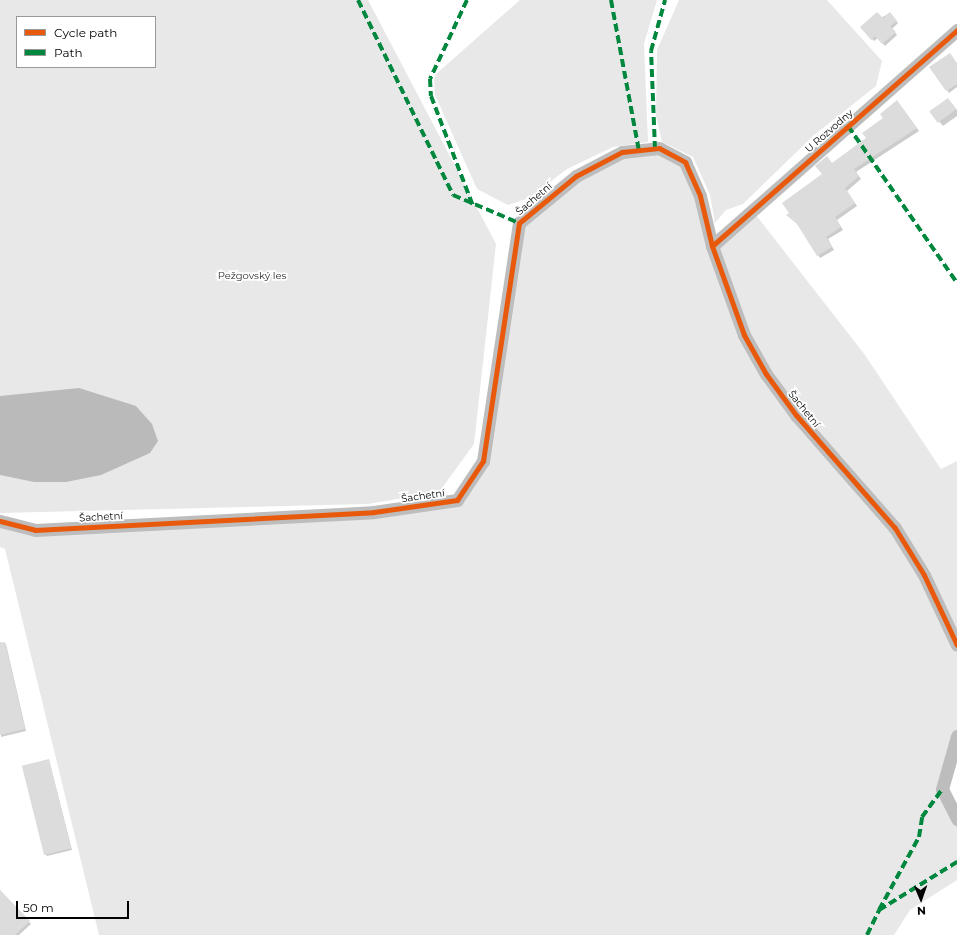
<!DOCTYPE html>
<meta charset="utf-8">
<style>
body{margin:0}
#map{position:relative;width:957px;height:935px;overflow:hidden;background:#fff;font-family:Montserrat,sans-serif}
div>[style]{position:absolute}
.green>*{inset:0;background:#e8e8e8}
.water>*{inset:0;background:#bababa}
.shadow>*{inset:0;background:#0003}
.building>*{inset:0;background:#dcdcdc;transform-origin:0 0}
.street>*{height:13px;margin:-6.5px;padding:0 6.5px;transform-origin:6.5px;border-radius:6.5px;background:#bdbdbd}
.quiet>*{height:4px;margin-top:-2px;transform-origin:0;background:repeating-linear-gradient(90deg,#00873e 0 8px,transparent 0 12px)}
.cycleway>*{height:5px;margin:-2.5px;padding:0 2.5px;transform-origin:2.5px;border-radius:2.5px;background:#e8590c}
span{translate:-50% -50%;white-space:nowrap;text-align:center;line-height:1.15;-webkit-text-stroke:3.5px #fff;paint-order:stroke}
.street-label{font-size:10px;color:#000}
.park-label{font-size:10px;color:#2d2d2d}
.legend{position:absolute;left:16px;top:16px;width:140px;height:52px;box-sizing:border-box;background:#fff;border:1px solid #999;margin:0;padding:5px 7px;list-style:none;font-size:12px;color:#000}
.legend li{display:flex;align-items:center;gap:8px;height:20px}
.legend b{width:20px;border:1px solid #999}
.north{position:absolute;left:901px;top:879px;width:40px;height:40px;-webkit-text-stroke:3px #fff;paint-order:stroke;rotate:178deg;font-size:11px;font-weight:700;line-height:16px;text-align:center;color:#000}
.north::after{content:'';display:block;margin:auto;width:14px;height:18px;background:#000;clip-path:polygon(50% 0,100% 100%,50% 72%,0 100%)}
.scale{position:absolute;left:16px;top:901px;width:113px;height:18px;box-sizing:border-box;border:2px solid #000;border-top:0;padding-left:5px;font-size:12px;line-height:14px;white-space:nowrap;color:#000;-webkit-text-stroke:3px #fff;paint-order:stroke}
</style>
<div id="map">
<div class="green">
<div style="clip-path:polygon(evenodd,0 0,368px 0,496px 244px,474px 444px,439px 492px,368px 504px,0 513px,0 0,17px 17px,155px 17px,155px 67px,17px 67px,17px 17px)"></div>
<div style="clip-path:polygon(520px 0,657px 0,644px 44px,648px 142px,613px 147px,567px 169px,529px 198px,508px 205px,477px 189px,435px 95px,434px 80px,436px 74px)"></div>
<div style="clip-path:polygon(679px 0,827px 0,882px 61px,876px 86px,813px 136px,743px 204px,726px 210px,715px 223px,710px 195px,693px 157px,662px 142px,656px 116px,657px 50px)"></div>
<div style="clip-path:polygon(655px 149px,685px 162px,712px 245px,752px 210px,865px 355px,941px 469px,957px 461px,957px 749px,942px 789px,957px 819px,957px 880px,910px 910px,894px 935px,99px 935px,5px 549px,0 547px,0 521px,35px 530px,457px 500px,483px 461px,519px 223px,622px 152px)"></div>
</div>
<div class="water">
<div style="clip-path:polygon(79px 388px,136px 406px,152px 424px,158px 441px,150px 453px,101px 475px,66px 482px,34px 482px,0 475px,0 396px)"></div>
</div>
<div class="shadow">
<div style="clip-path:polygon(890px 13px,898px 23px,892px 29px,897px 35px,885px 46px,878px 38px,874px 41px,861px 28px)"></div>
<div style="clip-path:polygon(957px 64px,957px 87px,949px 93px,931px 67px)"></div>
<div style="clip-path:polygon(948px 99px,957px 110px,957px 116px,943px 126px,930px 111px)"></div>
<div style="clip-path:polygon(899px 104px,919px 131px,856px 172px,861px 179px,847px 191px,857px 206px,837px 220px,843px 230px,828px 239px,834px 250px,820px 258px,790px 213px,832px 164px,868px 138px)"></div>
<div style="clip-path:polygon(0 642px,6px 644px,26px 731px,1px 737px)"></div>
<div style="clip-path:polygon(49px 760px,72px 850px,47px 856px,45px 854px)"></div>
<div style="clip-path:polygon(0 890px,31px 924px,19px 935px,0 935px)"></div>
</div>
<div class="building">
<div style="clip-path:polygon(877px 12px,883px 18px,890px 12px,897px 21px,890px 26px,896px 32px,882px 44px,875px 36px,871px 40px,860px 27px)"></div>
<div style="clip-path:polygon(950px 53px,957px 63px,957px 84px,946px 91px,929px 67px)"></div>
<div style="left:948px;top:98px;width:14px;height:23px;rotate:54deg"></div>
<div style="clip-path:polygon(897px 100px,917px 128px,854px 169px,859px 176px,845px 188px,855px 203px,835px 217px,841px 227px,826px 237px,832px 247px,817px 256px,797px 224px,786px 215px,789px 213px,782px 203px,822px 174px,815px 166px,827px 156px,832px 163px,866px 138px,862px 133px,883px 118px,880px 114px)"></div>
<div style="clip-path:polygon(5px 642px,25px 729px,0 735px,0 643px)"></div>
<div style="left:49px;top:759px;width:92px;height:28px;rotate:76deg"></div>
<div style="clip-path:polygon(0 890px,30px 921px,15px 935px,0 935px)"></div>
</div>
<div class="street">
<div style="left:712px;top:246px;width:327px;rotate:-41.4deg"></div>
<div style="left:0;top:521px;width:36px;rotate:14deg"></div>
<div style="left:35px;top:530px;width:339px;rotate:-3deg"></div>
<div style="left:374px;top:512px;width:84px;rotate:-8.2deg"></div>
<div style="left:457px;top:500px;width:47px;rotate:-56.3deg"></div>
<div style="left:483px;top:461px;width:241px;rotate:-81.4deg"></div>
<div style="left:519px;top:223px;width:74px;rotate:-39.5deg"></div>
<div style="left:576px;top:176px;width:52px;rotate:-27.6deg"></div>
<div style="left:622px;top:152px;width:37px;rotate:-6deg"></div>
<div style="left:659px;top:148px;width:30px;rotate:28deg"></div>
<div style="left:685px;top:162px;width:37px;rotate:66deg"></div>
<div style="left:700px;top:196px;width:51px;rotate:76.5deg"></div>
<div style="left:712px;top:246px;width:95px;rotate:70.2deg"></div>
<div style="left:744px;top:335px;width:45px;rotate:60.6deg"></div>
<div style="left:766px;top:374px;width:51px;rotate:53.8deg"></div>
<div style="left:796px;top:415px;width:150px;rotate:48.8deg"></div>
<div style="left:895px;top:528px;width:55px;rotate:58.3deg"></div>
<div style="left:924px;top:575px;width:77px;rotate:64.8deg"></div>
<div style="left:957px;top:736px;width:55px;rotate:105.8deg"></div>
<div style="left:942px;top:789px;width:34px;rotate:63deg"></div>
</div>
<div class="quiet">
<div style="left:358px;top:0;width:217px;rotate:64deg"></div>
<div style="left:453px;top:195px;width:72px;rotate:23deg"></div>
<div style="left:467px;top:0;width:87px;rotate:115.1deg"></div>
<div style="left:430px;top:79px;width:17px;rotate:87deg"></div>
<div style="left:431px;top:96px;width:118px;rotate:69.1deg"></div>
<div style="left:611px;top:0;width:154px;rotate:79.5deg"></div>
<div style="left:848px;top:126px;width:191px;rotate:55.2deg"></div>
<div style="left:655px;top:149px;width:98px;rotate:-92.3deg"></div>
<div style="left:651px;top:51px;width:53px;rotate:-74.6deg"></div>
<div style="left:879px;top:910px;width:83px;rotate:-61.3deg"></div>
<div style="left:919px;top:837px;width:20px;rotate:-81deg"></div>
<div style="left:922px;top:817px;width:34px;rotate:-54deg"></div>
<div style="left:867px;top:935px;width:28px;rotate:-64deg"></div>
<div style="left:879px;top:910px;width:92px;rotate:-31.6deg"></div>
</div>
<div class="cycleway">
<div style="left:712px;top:246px;width:327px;rotate:-41.4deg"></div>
<div style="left:0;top:521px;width:36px;rotate:14deg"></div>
<div style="left:35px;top:530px;width:339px;rotate:-3deg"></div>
<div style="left:374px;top:512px;width:84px;rotate:-8.2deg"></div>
<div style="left:457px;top:500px;width:47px;rotate:-56.3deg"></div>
<div style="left:483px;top:461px;width:241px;rotate:-81.4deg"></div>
<div style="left:519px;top:223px;width:74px;rotate:-39.5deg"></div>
<div style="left:576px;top:176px;width:52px;rotate:-27.6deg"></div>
<div style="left:622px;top:152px;width:37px;rotate:-6deg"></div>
<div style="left:659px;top:148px;width:30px;rotate:28deg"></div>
<div style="left:685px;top:162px;width:37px;rotate:66deg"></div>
<div style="left:700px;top:196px;width:51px;rotate:76.5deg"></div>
<div style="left:712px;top:246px;width:95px;rotate:70.2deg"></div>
<div style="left:744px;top:335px;width:45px;rotate:60.6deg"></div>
<div style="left:766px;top:374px;width:51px;rotate:53.8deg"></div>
<div style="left:796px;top:415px;width:150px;rotate:48.8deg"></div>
<div style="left:895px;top:528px;width:55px;rotate:58.3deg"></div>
<div style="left:924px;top:575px;width:77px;rotate:64.8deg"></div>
</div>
<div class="street-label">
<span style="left:829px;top:131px;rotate:-41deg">U Rozvodny</span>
<span style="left:534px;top:199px;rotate:-41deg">Šachetní</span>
<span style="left:804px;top:409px;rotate:51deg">Šachetní</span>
<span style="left:423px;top:496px;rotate:-8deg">Šachetní</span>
<span style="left:101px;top:517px;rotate:-3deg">Šachetní</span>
</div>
<div class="park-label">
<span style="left:252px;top:276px">Pežgovský les</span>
</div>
<ul class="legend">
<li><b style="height:5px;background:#e8590c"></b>Cycle path</li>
<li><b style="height:5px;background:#00873e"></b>Path</li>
</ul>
<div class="north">N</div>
<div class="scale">50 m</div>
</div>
